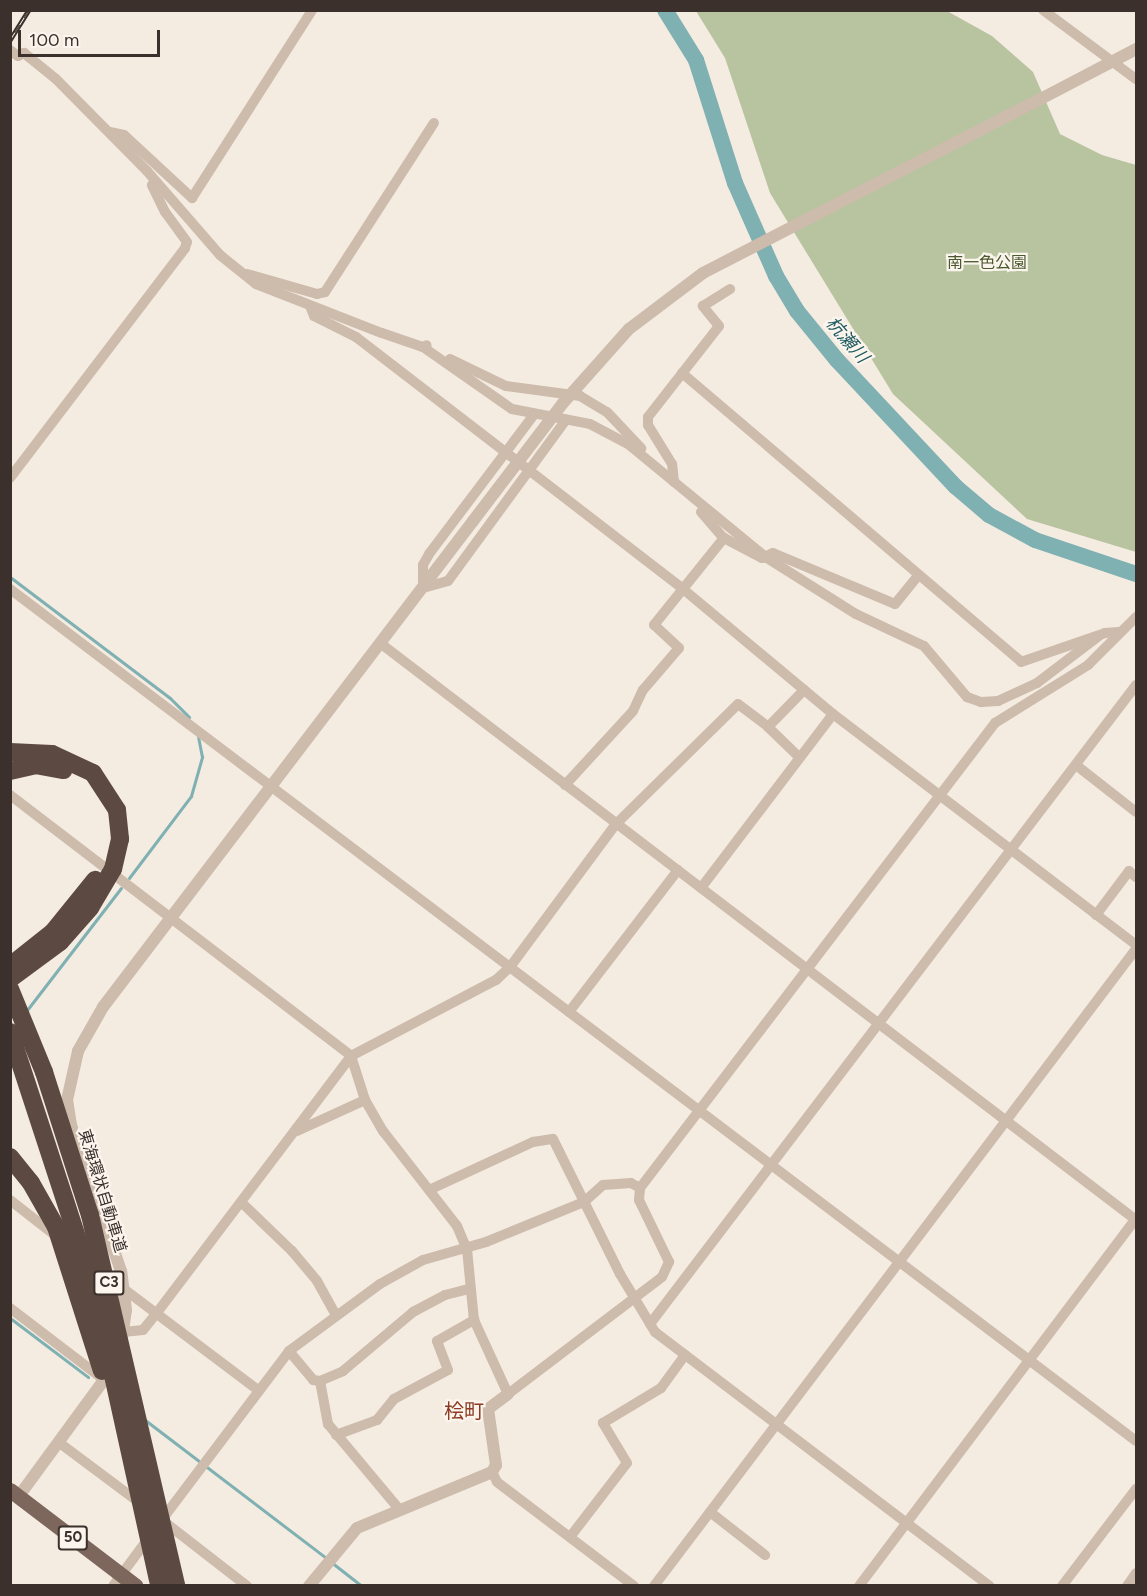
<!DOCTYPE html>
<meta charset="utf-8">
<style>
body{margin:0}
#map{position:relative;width:1147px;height:1596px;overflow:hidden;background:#f4ebe1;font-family:Figtree,"Noto Sans JP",sans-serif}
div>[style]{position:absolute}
.green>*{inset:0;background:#b8c4a0}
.stream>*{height:3px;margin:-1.5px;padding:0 1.5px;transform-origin:1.5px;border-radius:1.5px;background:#7fb0b2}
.river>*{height:16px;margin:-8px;padding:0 8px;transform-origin:8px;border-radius:8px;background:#7fb0b2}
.minor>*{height:10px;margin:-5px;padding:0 5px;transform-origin:5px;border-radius:5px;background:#cdbbac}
.tertiary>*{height:12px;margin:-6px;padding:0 6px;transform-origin:6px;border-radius:6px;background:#cdbbac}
.primary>*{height:15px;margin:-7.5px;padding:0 7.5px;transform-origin:7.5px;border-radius:7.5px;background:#7d675c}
.motorway>*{height:18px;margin:-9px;padding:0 9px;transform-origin:9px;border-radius:9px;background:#5c4a42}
.rail>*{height:5px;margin-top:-2.5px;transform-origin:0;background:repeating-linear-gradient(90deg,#fbf5ee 0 9px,#3b302b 0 18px);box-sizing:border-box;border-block:2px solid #3b302b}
.tertiary-bridge>*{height:12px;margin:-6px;padding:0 6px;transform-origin:6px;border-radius:6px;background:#cdbbac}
.motorway-bridge>*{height:18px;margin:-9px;padding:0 9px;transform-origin:9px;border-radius:9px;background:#5c4a42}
span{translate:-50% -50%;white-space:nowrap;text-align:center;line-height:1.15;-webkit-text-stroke:4.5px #fbf5ee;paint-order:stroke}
.shield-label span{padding:2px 4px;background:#fbf5ee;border:2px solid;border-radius:4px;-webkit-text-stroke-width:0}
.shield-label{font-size:15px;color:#3b302b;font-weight:700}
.park-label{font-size:16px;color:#4a5a2e}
.street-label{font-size:16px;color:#3b302b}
.water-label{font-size:18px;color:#1f5a5e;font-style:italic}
.quarter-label{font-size:20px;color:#8c3b22}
.frame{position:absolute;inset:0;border:12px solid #3b302b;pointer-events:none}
.scale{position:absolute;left:18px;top:30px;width:142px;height:27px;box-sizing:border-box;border:3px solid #3b302b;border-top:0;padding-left:8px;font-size:18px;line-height:21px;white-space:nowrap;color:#3b302b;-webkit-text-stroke:4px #fbf5ee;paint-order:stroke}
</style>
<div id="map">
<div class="green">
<div style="clip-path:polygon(696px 11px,947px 11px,992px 36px,1033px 72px,1060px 134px,1102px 155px,1136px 165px,1136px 552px,1027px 519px,893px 394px,770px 193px,725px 58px)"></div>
</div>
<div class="stream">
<div style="left:10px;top:577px;width:201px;rotate:37.1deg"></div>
<div style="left:170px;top:698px;width:27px;rotate:45deg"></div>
<div style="left:129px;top:878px;width:103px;rotate:-52.9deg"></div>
<div style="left:191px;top:796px;width:41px;rotate:-74.2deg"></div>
<div style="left:202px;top:757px;width:20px;rotate:-101deg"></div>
<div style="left:27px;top:1010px;width:154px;rotate:-52.4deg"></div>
<div style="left:10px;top:1318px;width:98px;rotate:37.1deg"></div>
<div style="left:145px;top:1420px;width:228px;rotate:37.3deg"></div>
<div style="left:331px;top:1562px;width:39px;rotate:38deg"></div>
</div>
<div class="river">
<div style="left:665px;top:10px;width:59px;rotate:58.2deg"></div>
<div style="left:696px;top:60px;width:129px;rotate:72.4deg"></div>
<div style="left:735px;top:183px;width:102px;rotate:66.2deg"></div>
<div style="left:776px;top:276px;width:41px;rotate:59deg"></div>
<div style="left:797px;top:311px;width:63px;rotate:50.8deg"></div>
<div style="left:837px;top:360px;width:174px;rotate:46.9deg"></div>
<div style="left:956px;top:487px;width:43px;rotate:40.3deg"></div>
<div style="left:989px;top:515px;width:52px;rotate:28.5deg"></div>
<div style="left:1035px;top:540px;width:107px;rotate:18.6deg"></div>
</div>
<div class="minor">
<div style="left:1043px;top:10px;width:116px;rotate:36.6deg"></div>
<div style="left:10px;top:50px;width:10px;rotate:37deg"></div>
<div style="left:18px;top:56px;width:7px;rotate:-27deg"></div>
<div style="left:24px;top:53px;width:41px;rotate:39.1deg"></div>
<div style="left:56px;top:79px;width:129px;rotate:45.3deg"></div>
<div style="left:147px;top:171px;width:111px;rotate:49deg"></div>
<div style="left:220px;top:255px;width:46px;rotate:38.9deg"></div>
<div style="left:256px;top:284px;width:135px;rotate:21.3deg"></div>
<div style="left:382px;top:333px;width:43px;rotate:18.9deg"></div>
<div style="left:423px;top:347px;width:4px;rotate:-27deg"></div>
<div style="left:111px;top:132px;width:13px;rotate:13deg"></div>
<div style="left:124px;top:135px;width:93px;rotate:42.8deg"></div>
<div style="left:192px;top:198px;width:223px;rotate:-57.4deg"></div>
<div style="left:247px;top:274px;width:73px;rotate:15.9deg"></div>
<div style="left:317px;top:294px;width:8px;rotate:-14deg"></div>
<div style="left:325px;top:292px;width:201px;rotate:-57.2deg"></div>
<div style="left:310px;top:306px;width:11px;rotate:68deg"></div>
<div style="left:314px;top:316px;width:47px;rotate:26.6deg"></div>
<div style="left:356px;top:337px;width:413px;rotate:37.6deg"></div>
<div style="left:683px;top:589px;width:195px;rotate:39.8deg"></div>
<div style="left:833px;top:714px;width:381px;rotate:37.3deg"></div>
<div style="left:423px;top:347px;width:108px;rotate:34.9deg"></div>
<div style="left:512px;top:409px;width:79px;rotate:10.9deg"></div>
<div style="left:590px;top:424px;width:43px;rotate:27.8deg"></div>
<div style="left:628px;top:444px;width:180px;rotate:39.4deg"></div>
<div style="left:767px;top:558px;width:105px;rotate:32.2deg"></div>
<div style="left:856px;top:614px;width:75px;rotate:25.2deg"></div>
<div style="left:924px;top:646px;width:67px;rotate:49.9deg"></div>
<div style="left:967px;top:697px;width:15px;rotate:20deg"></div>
<div style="left:981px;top:702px;width:17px;rotate:-3deg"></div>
<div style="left:998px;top:701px;width:43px;rotate:-24.8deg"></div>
<div style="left:1037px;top:683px;width:78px;rotate:-37.2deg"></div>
<div style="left:450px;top:359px;width:62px;rotate:25.7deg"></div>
<div style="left:506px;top:386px;width:75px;rotate:7.7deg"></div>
<div style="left:580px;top:396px;width:31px;rotate:31deg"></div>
<div style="left:607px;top:412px;width:50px;rotate:46.6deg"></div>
<div style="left:682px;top:373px;width:445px;rotate:40.4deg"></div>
<div style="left:1021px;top:662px;width:89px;rotate:-19deg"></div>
<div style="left:1105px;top:633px;width:14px;rotate:-4deg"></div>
<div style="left:10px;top:478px;width:289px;rotate:-52.7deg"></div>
<div style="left:185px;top:248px;width:6px;rotate:-72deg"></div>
<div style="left:187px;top:242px;width:37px;rotate:-126deg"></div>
<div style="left:165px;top:212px;width:30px;rotate:-116deg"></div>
<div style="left:674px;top:482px;width:18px;rotate:-96deg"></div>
<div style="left:672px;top:464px;width:46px;rotate:-121.6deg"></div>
<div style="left:648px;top:425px;width:8px;rotate:-90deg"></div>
<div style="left:648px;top:417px;width:115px;rotate:-52deg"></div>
<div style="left:719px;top:326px;width:26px;rotate:-129deg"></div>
<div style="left:703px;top:306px;width:32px;rotate:-32deg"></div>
<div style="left:701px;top:512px;width:35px;rotate:49deg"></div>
<div style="left:724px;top:538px;width:43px;rotate:27.8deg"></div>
<div style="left:762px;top:558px;width:12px;rotate:-24deg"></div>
<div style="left:773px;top:553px;width:132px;rotate:22.7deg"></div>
<div style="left:895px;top:604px;width:36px;rotate:-51deg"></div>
<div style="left:423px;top:588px;width:26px;rotate:-16deg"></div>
<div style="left:448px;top:581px;width:200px;rotate:-53.8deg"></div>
<div style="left:423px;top:588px;width:23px;rotate:-90deg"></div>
<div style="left:423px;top:565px;width:13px;rotate:-61deg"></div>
<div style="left:429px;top:554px;width:173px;rotate:-53deg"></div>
<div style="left:10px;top:589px;width:1412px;rotate:37.11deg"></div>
<div style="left:380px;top:643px;width:951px;rotate:37.35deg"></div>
<div style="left:799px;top:757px;width:43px;rotate:-135.9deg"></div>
<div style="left:768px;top:727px;width:52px;rotate:-45.8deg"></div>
<div style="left:1076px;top:765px;width:76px;rotate:38.1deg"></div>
<div style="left:565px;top:785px;width:100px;rotate:-47.4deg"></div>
<div style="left:633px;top:711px;width:23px;rotate:-65deg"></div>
<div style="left:643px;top:690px;width:55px;rotate:-49.4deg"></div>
<div style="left:679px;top:648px;width:34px;rotate:-137deg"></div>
<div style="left:654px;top:625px;width:112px;rotate:-51.2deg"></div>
<div style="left:10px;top:795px;width:429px;rotate:37.4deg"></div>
<div style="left:351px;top:1056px;width:46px;rotate:72.3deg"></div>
<div style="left:365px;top:1100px;width:36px;rotate:60deg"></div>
<div style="left:383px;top:1131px;width:120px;rotate:52.1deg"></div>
<div style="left:457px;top:1226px;width:25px;rotate:67deg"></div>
<div style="left:467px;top:1249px;width:71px;rotate:84.4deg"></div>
<div style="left:474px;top:1320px;width:81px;rotate:65.3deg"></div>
<div style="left:508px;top:1394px;width:193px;rotate:-37.2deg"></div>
<div style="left:662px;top:1277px;width:17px;rotate:-65deg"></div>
<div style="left:669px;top:1262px;width:69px;rotate:-115.8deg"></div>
<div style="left:639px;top:1200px;width:12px;rotate:-85deg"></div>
<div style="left:640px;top:1188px;width:585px;rotate:-52.64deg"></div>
<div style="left:995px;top:723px;width:110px;rotate:-31.9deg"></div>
<div style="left:1088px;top:665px;width:68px;rotate:-45deg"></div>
<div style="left:701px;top:888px;width:218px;rotate:-52.8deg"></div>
<div style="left:1096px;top:915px;width:55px;rotate:-53.1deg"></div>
<div style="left:1129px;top:871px;width:9px;rotate:41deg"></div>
<div style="left:569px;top:1012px;width:179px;rotate:-52.5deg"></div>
<div style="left:297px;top:1131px;width:75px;rotate:-24.5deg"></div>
<div style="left:429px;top:1190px;width:115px;rotate:-24.8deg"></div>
<div style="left:533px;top:1142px;width:20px;rotate:-9deg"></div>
<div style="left:553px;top:1139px;width:151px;rotate:63.6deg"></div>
<div style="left:620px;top:1274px;width:68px;rotate:58.9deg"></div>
<div style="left:655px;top:1332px;width:420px;rotate:37.2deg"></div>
<div style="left:10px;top:1200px;width:58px;rotate:38deg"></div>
<div style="left:241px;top:1202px;width:71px;rotate:43.9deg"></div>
<div style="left:292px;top:1251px;width:39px;rotate:50deg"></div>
<div style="left:317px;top:1281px;width:39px;rotate:61deg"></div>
<div style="left:104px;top:1274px;width:194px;rotate:37deg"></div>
<div style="left:10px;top:1308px;width:117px;rotate:37.4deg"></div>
<div style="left:650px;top:1324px;width:803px;rotate:-52.74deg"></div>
<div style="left:123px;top:1332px;width:20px;rotate:-6deg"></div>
<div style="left:143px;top:1330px;width:21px;rotate:-51deg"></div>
<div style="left:156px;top:1314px;width:323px;rotate:-52.9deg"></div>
<div style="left:351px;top:1056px;width:164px;rotate:-27.7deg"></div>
<div style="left:496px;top:980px;width:19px;rotate:-43deg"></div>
<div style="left:510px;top:967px;width:178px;rotate:-53.5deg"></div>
<div style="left:616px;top:824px;width:171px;rotate:-44.5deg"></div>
<div style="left:738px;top:704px;width:38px;rotate:37deg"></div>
<div style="left:289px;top:1351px;width:38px;rotate:50deg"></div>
<div style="left:313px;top:1380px;width:7px;rotate:8deg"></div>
<div style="left:320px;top:1381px;width:25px;rotate:-23deg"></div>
<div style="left:343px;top:1371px;width:92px;rotate:-40.1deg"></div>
<div style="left:413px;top:1312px;width:36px;rotate:-28deg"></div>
<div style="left:445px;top:1295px;width:25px;rotate:-14deg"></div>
<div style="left:320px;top:1381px;width:44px;rotate:79.5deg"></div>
<div style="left:328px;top:1424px;width:112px;rotate:50.1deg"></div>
<div style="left:336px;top:1435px;width:44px;rotate:-20.1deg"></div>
<div style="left:377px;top:1420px;width:27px;rotate:-51deg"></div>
<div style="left:394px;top:1399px;width:61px;rotate:-28.2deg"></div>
<div style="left:448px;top:1370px;width:31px;rotate:-111deg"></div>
<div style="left:437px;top:1341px;width:43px;rotate:-29.6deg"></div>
<div style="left:61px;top:1444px;width:99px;rotate:36.8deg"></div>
<div style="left:492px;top:1472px;width:11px;rotate:63deg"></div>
<div style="left:497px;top:1482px;width:172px;rotate:37.2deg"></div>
<div style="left:710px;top:1512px;width:70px;rotate:38deg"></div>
<div style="left:162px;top:1520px;width:108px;rotate:37.8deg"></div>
<div style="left:161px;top:1521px;width:213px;rotate:-53deg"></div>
<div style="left:289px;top:1351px;width:113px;rotate:-36.4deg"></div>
<div style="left:380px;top:1284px;width:49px;rotate:-29.2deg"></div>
<div style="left:423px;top:1260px;width:66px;rotate:-15.9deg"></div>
<div style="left:486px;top:1242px;width:106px;rotate:-22.2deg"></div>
<div style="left:584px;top:1202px;width:25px;rotate:-42deg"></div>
<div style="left:603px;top:1185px;width:28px;rotate:-4deg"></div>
<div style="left:631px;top:1183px;width:10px;rotate:29deg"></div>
<div style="left:570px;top:1537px;width:93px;rotate:-52.4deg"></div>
<div style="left:627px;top:1463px;width:47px;rotate:-121deg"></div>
<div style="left:603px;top:1423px;width:68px;rotate:-31.1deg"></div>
<div style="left:661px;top:1388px;width:41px;rotate:-54deg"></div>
<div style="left:113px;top:1586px;width:62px;rotate:-53.5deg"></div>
<div style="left:654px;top:1586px;width:799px;rotate:-52.89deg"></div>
<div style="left:859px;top:1586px;width:460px;rotate:-53deg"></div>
<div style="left:1062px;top:1586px;width:122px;rotate:-52.7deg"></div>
<div style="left:1127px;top:1586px;width:16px;rotate:-55deg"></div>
</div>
<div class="tertiary">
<div style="left:563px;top:403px;width:99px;rotate:-48.3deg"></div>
<div style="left:629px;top:329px;width:93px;rotate:-37.1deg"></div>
<div style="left:703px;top:273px;width:369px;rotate:-27.3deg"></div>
<div style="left:122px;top:1338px;width:28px;rotate:-82deg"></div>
<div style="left:126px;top:1310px;width:39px;rotate:-97deg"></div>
<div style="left:121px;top:1271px;width:154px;rotate:-108.9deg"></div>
<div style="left:71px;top:1125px;width:25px;rotate:-99deg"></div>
<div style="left:67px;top:1100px;width:50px;rotate:-77.3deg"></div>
<div style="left:78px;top:1051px;width:51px;rotate:-60.4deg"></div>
<div style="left:103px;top:1007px;width:611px;rotate:-52.72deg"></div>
<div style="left:19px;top:1496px;width:157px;rotate:-53.8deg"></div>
<div style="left:309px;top:1586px;width:75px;rotate:-50.4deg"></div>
<div style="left:357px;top:1528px;width:146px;rotate:-22.5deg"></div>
<div style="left:492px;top:1472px;width:8px;rotate:-60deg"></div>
<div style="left:496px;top:1465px;width:57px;rotate:-98.1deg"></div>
<div style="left:488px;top:1409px;width:25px;rotate:-37deg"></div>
</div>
<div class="primary">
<div style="left:10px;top:1490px;width:158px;rotate:37.3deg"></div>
</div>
<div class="motorway">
<div style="left:10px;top:966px;width:55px;rotate:-38.3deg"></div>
<div style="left:53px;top:932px;width:67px;rotate:-51.1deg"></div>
</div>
<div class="rail">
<div style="left:10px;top:40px;width:36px;rotate:-58deg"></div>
</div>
<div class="tertiary-bridge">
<div style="left:1031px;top:104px;width:119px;rotate:-27.6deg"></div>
<div style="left:473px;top:521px;width:148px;rotate:-52.7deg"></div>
</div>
<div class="motorway-bridge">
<div style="left:10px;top:752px;width:42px;rotate:2.7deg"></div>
<div style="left:52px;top:754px;width:45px;rotate:24.9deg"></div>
<div style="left:93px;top:773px;width:44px;rotate:57deg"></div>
<div style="left:117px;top:810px;width:29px;rotate:84deg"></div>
<div style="left:120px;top:839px;width:31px;rotate:103deg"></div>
<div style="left:113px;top:869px;width:45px;rotate:120.5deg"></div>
<div style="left:90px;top:908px;width:45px;rotate:131.4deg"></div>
<div style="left:60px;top:942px;width:62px;rotate:143.5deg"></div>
<div style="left:10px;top:771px;width:26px;rotate:-13deg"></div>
<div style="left:35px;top:765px;width:29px;rotate:10deg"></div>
<div style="left:10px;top:989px;width:90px;rotate:67.7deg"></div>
<div style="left:44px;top:1072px;width:150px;rotate:72.2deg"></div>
<div style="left:90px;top:1215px;width:381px;rotate:76.9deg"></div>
<div style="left:10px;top:1032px;width:270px;rotate:71.9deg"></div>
<div style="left:94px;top:1289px;width:299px;rotate:77.6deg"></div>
<div style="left:10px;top:1157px;width:33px;rotate:51deg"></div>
<div style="left:31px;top:1183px;width:51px;rotate:60.4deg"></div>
<div style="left:56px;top:1227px;width:151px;rotate:72.3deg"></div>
</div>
<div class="shield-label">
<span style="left:109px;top:1283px">C3</span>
<span style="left:73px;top:1538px">50</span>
</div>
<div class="park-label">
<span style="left:987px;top:263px">南一色公園</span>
</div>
<div class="street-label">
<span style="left:102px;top:1191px;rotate:73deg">東海環状自動車道</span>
</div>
<div class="water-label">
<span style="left:847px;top:340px;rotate:49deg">杭瀬川</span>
</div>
<div class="quarter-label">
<span style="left:464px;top:1411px">桧町</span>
</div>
<div class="frame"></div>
<div class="scale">100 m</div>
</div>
